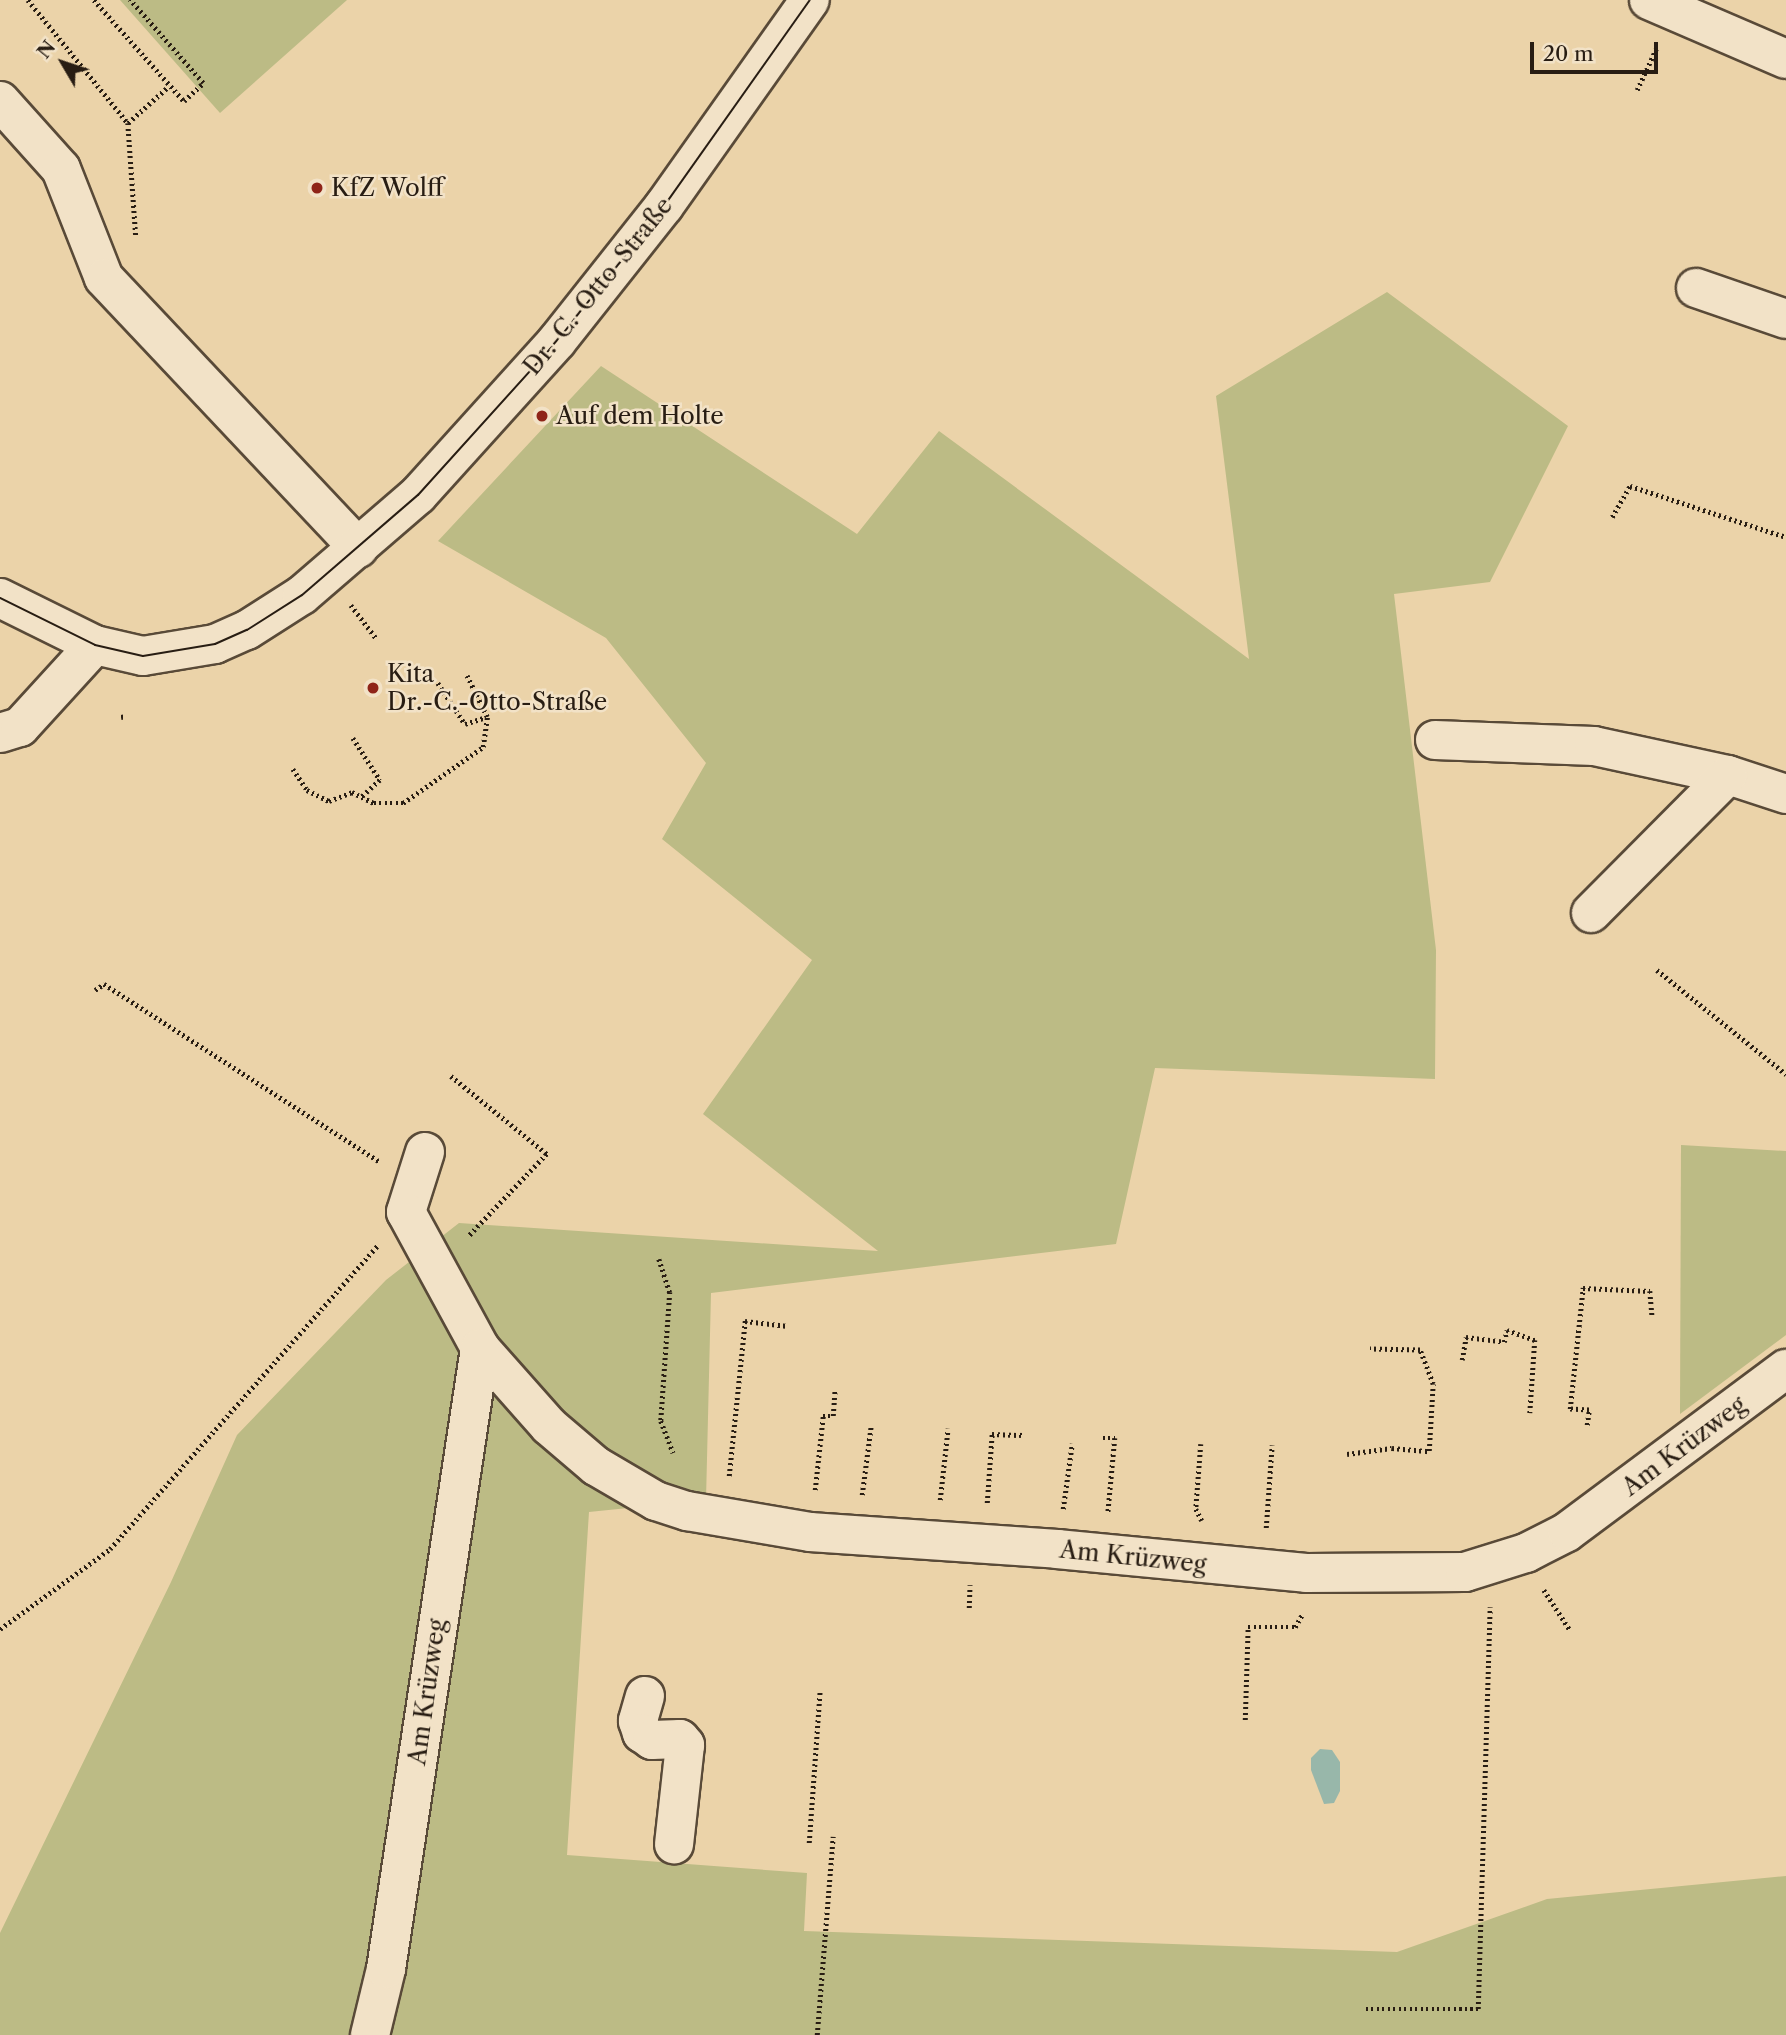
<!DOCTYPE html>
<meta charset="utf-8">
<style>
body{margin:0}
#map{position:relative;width:1786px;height:2035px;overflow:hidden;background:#ebd3a9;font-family:"Libre Caslon Text",serif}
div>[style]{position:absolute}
.green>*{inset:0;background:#bcbb85}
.water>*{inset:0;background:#98b7aa}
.path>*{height:4.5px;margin-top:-2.25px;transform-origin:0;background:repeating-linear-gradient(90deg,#281d13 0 2px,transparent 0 5.5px)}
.roads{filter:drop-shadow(2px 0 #594a38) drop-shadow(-2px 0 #594a38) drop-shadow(0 2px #594a38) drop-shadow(0 -2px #594a38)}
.minor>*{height:38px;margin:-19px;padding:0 19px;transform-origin:19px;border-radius:19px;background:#f2e2c7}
.tram>*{height:2px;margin:-1px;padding:0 1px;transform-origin:1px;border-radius:1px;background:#281d13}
.dots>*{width:19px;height:19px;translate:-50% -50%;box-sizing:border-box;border:4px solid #f2e2c7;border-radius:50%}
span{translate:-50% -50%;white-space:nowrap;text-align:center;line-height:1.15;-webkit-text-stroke:5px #f2e2c7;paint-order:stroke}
.poi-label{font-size:24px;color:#281d13}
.left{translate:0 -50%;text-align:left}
.street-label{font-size:24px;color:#281d13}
.north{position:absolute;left:28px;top:28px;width:70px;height:70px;-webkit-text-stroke:5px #f2e2c7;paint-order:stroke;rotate:309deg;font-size:19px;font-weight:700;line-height:28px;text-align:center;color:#281d13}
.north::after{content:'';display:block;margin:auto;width:24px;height:32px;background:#281d13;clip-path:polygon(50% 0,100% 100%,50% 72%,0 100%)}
.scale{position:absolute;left:1530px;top:42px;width:128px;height:32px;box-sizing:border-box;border:4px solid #281d13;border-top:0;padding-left:9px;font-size:21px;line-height:24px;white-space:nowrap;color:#281d13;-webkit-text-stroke:5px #f2e2c7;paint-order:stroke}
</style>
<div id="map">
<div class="green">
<div style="clip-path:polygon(120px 0,347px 0,220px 113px)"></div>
<div style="clip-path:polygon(1387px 292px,1568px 426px,1490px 582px,1394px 594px,1436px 950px,1435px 1079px,1155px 1068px,1116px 1244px,711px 1293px,706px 1500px,589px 1512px,567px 1855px,807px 1873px,804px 1931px,1397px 1952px,1547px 1899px,1786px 1876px,1786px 2035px,0 2035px,0 1933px,171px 1582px,237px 1435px,386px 1280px,459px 1223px,878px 1251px,703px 1114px,812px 960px,662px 839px,706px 763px,606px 638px,438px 541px,601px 366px,857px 534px,939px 431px,1249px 659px,1216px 396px)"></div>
<div style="clip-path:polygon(1681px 1145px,1786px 1151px,1786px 1335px,1680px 1414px)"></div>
</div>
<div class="water">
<div style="clip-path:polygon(1320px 1749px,1332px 1750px,1340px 1762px,1340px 1791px,1334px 1803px,1324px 1804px,1311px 1770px,1311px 1758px)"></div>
</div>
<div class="path">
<div style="left:28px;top:0;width:159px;rotate:50.9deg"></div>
<div style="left:128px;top:123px;width:115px;rotate:86deg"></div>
<div style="left:94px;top:0;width:135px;rotate:48.3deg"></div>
<div style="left:184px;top:101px;width:26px;rotate:-43deg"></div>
<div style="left:203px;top:83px;width:111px;rotate:-131.3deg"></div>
<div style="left:1637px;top:90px;width:47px;rotate:-65.1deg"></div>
<div style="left:128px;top:123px;width:55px;rotate:-42.1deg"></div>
<div style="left:1612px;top:517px;width:36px;rotate:-60deg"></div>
<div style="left:1630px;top:486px;width:164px;rotate:18.1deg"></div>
<div style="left:351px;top:605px;width:41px;rotate:52.9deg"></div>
<div style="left:438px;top:683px;width:49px;rotate:56.6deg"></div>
<div style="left:465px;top:724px;width:22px;rotate:-18deg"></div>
<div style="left:121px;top:717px;width:5px;rotate:-11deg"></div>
<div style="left:353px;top:738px;width:50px;rotate:57.3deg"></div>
<div style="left:380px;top:780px;width:25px;rotate:137deg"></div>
<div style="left:293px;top:769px;width:25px;rotate:56deg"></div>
<div style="left:307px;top:790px;width:25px;rotate:27deg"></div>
<div style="left:329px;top:801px;width:25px;rotate:-21deg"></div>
<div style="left:352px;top:792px;width:25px;rotate:27deg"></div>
<div style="left:374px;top:803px;width:29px"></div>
<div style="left:403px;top:803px;width:98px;rotate:-35deg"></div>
<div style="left:483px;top:747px;width:30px;rotate:-82deg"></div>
<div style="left:487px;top:717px;width:46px;rotate:-116deg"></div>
<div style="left:1657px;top:970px;width:166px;rotate:38.9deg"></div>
<div style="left:95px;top:990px;width:11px;rotate:-34deg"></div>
<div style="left:104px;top:984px;width:327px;rotate:32.8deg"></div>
<div style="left:451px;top:1076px;width:124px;rotate:39.1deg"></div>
<div style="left:547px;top:1154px;width:113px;rotate:133.6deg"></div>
<div style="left:659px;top:1259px;width:35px;rotate:72deg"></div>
<div style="left:670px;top:1292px;width:129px;rotate:94deg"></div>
<div style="left:661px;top:1421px;width:34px;rotate:69deg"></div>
<div style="left:1462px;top:1360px;width:23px;rotate:-80deg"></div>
<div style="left:1466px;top:1337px;width:38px;rotate:7deg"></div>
<div style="left:1504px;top:1342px;width:12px;rotate:-76deg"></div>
<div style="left:1507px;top:1330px;width:30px;rotate:20deg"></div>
<div style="left:1535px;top:1340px;width:73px;rotate:93.9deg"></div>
<div style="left:1587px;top:1425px;width:15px;rotate:-82deg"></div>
<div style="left:1589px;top:1410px;width:19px;rotate:-177deg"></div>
<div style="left:1570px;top:1409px;width:122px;rotate:-83.9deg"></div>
<div style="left:1583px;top:1288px;width:67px;rotate:2.6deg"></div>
<div style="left:1650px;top:1291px;width:24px;rotate:85deg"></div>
<div style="left:1103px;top:1438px;width:12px"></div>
<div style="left:1115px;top:1438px;width:75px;rotate:95.3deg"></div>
<div style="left:1201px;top:1444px;width:65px;rotate:94.4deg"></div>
<div style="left:1196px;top:1509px;width:13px;rotate:63deg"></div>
<div style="left:1347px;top:1454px;width:45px;rotate:-7.6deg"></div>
<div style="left:1392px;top:1448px;width:37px;rotate:5deg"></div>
<div style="left:1429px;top:1451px;width:67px;rotate:-86.6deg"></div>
<div style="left:1433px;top:1384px;width:36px;rotate:-111deg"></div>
<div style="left:1420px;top:1350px;width:50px;rotate:-178.9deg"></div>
<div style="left:729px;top:1476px;width:156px;rotate:-84.1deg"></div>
<div style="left:745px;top:1321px;width:43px;rotate:6.6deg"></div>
<div style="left:815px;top:1490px;width:74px;rotate:-83.8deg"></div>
<div style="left:823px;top:1416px;width:10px"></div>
<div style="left:833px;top:1416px;width:27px;rotate:-86deg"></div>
<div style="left:862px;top:1495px;width:70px;rotate:-82.6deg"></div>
<div style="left:940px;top:1500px;width:72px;rotate:-83.7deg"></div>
<div style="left:987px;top:1503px;width:69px;rotate:-85.9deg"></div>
<div style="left:992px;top:1434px;width:31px;rotate:2deg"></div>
<div style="left:1063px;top:1509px;width:66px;rotate:-82.1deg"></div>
<div style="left:1266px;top:1528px;width:83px;rotate:-85.9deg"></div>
<div style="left:1544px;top:1590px;width:48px;rotate:57deg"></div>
<div style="left:969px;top:1608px;width:23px;rotate:-88deg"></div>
<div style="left:0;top:1629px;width:136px;rotate:-36deg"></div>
<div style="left:110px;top:1549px;width:405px;rotate:-48.6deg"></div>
<div style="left:1245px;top:1720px;width:93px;rotate:-88.2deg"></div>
<div style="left:1248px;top:1627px;width:47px"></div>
<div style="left:1295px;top:1627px;width:14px;rotate:-60deg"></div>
<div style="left:809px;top:1843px;width:153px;rotate:-85.9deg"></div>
<div style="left:1366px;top:2009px;width:112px"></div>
<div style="left:1478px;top:2009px;width:402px;rotate:-88.3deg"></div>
<div style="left:817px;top:2035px;width:199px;rotate:-85.4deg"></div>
</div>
<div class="roads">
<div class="minor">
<div style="left:1649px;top:0;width:149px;rotate:23.3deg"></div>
<div style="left:0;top:101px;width:91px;rotate:48.1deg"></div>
<div style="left:61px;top:169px;width:117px;rotate:68.5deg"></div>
<div style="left:104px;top:278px;width:371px;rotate:46.7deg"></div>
<div style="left:1696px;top:288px;width:95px;rotate:19deg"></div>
<div style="left:0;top:598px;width:106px;rotate:26.3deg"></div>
<div style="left:95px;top:645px;width:49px;rotate:12.9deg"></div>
<div style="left:143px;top:656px;width:73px;rotate:-9.5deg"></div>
<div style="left:215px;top:644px;width:35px;rotate:-24deg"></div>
<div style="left:247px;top:630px;width:65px;rotate:-32.5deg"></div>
<div style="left:302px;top:595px;width:153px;rotate:-40.8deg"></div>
<div style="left:418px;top:495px;width:207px;rotate:-47.9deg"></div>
<div style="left:557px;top:341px;width:172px;rotate:-51.6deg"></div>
<div style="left:664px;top:206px;width:252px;rotate:-54.7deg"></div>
<div style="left:0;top:733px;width:21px;rotate:-17deg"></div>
<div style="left:20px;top:727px;width:111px;rotate:-47.6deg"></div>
<div style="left:1435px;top:740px;width:159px;rotate:2.2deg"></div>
<div style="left:1594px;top:746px;width:137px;rotate:12.2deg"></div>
<div style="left:1728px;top:775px;width:61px;rotate:18.1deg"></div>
<div style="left:1591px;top:913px;width:194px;rotate:-45.2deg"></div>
<div style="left:425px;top:1152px;width:63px;rotate:107.6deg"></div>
<div style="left:406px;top:1212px;width:155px;rotate:61.4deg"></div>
<div style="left:480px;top:1348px;width:104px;rotate:48.5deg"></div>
<div style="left:549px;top:1426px;width:62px;rotate:40.4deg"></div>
<div style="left:596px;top:1466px;width:69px;rotate:30.3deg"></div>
<div style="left:656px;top:1501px;width:33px;rotate:18deg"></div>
<div style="left:687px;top:1511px;width:125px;rotate:9.7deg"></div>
<div style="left:810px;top:1532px;width:248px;rotate:3.9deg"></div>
<div style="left:1057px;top:1549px;width:250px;rotate:5.5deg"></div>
<div style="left:1306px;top:1573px;width:159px;rotate:-0.4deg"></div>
<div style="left:1465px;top:1572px;width:64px;rotate:-17.3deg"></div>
<div style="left:1526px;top:1553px;width:46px;rotate:-27.1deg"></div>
<div style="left:1567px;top:1532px;width:273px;rotate:-36.7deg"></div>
<div style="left:645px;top:1696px;width:26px;rotate:106deg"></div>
<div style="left:638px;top:1721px;width:13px;rotate:72deg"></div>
<div style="left:642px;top:1733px;width:12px;rotate:35deg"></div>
<div style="left:652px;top:1740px;width:28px;rotate:-2deg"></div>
<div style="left:680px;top:1739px;width:8px;rotate:50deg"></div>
<div style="left:685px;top:1745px;width:100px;rotate:96.3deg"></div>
<div style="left:370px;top:2035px;width:68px;rotate:-76.4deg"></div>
<div style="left:386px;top:1969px;width:628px;rotate:-81.39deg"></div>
</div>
</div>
<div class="tram">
<div style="left:0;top:598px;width:106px;rotate:26.3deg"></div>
<div style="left:95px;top:645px;width:49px;rotate:12.9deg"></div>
<div style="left:143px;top:656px;width:73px;rotate:-9.5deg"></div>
<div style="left:215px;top:644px;width:35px;rotate:-24deg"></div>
<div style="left:247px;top:630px;width:65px;rotate:-32.5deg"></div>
<div style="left:302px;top:595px;width:153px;rotate:-40.8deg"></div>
<div style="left:418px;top:495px;width:207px;rotate:-47.9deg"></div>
<div style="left:557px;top:341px;width:172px;rotate:-51.6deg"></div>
<div style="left:664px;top:206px;width:252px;rotate:-54.7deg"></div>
</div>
<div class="dots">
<div style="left:317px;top:188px;background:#8f2418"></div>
<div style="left:542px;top:416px;background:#8f2418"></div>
<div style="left:373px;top:688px;background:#8f2418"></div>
</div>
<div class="poi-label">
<span class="left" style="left:331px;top:188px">KfZ Wolff</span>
<span class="left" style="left:556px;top:416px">Auf dem Holte</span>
<span class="left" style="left:387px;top:688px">Kita<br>Dr.-C.-Otto-Straße</span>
</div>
<div class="street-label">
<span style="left:598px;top:286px;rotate:-51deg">Dr.-C.-Otto-Straße</span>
<span style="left:1684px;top:1446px;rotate:-37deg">Am Krüzweg</span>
<span style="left:1133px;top:1557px;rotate:6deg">Am Krüzweg</span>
<span style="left:427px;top:1692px;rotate:-82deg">Am Krüzweg</span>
</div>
<div class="north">N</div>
<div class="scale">20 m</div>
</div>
